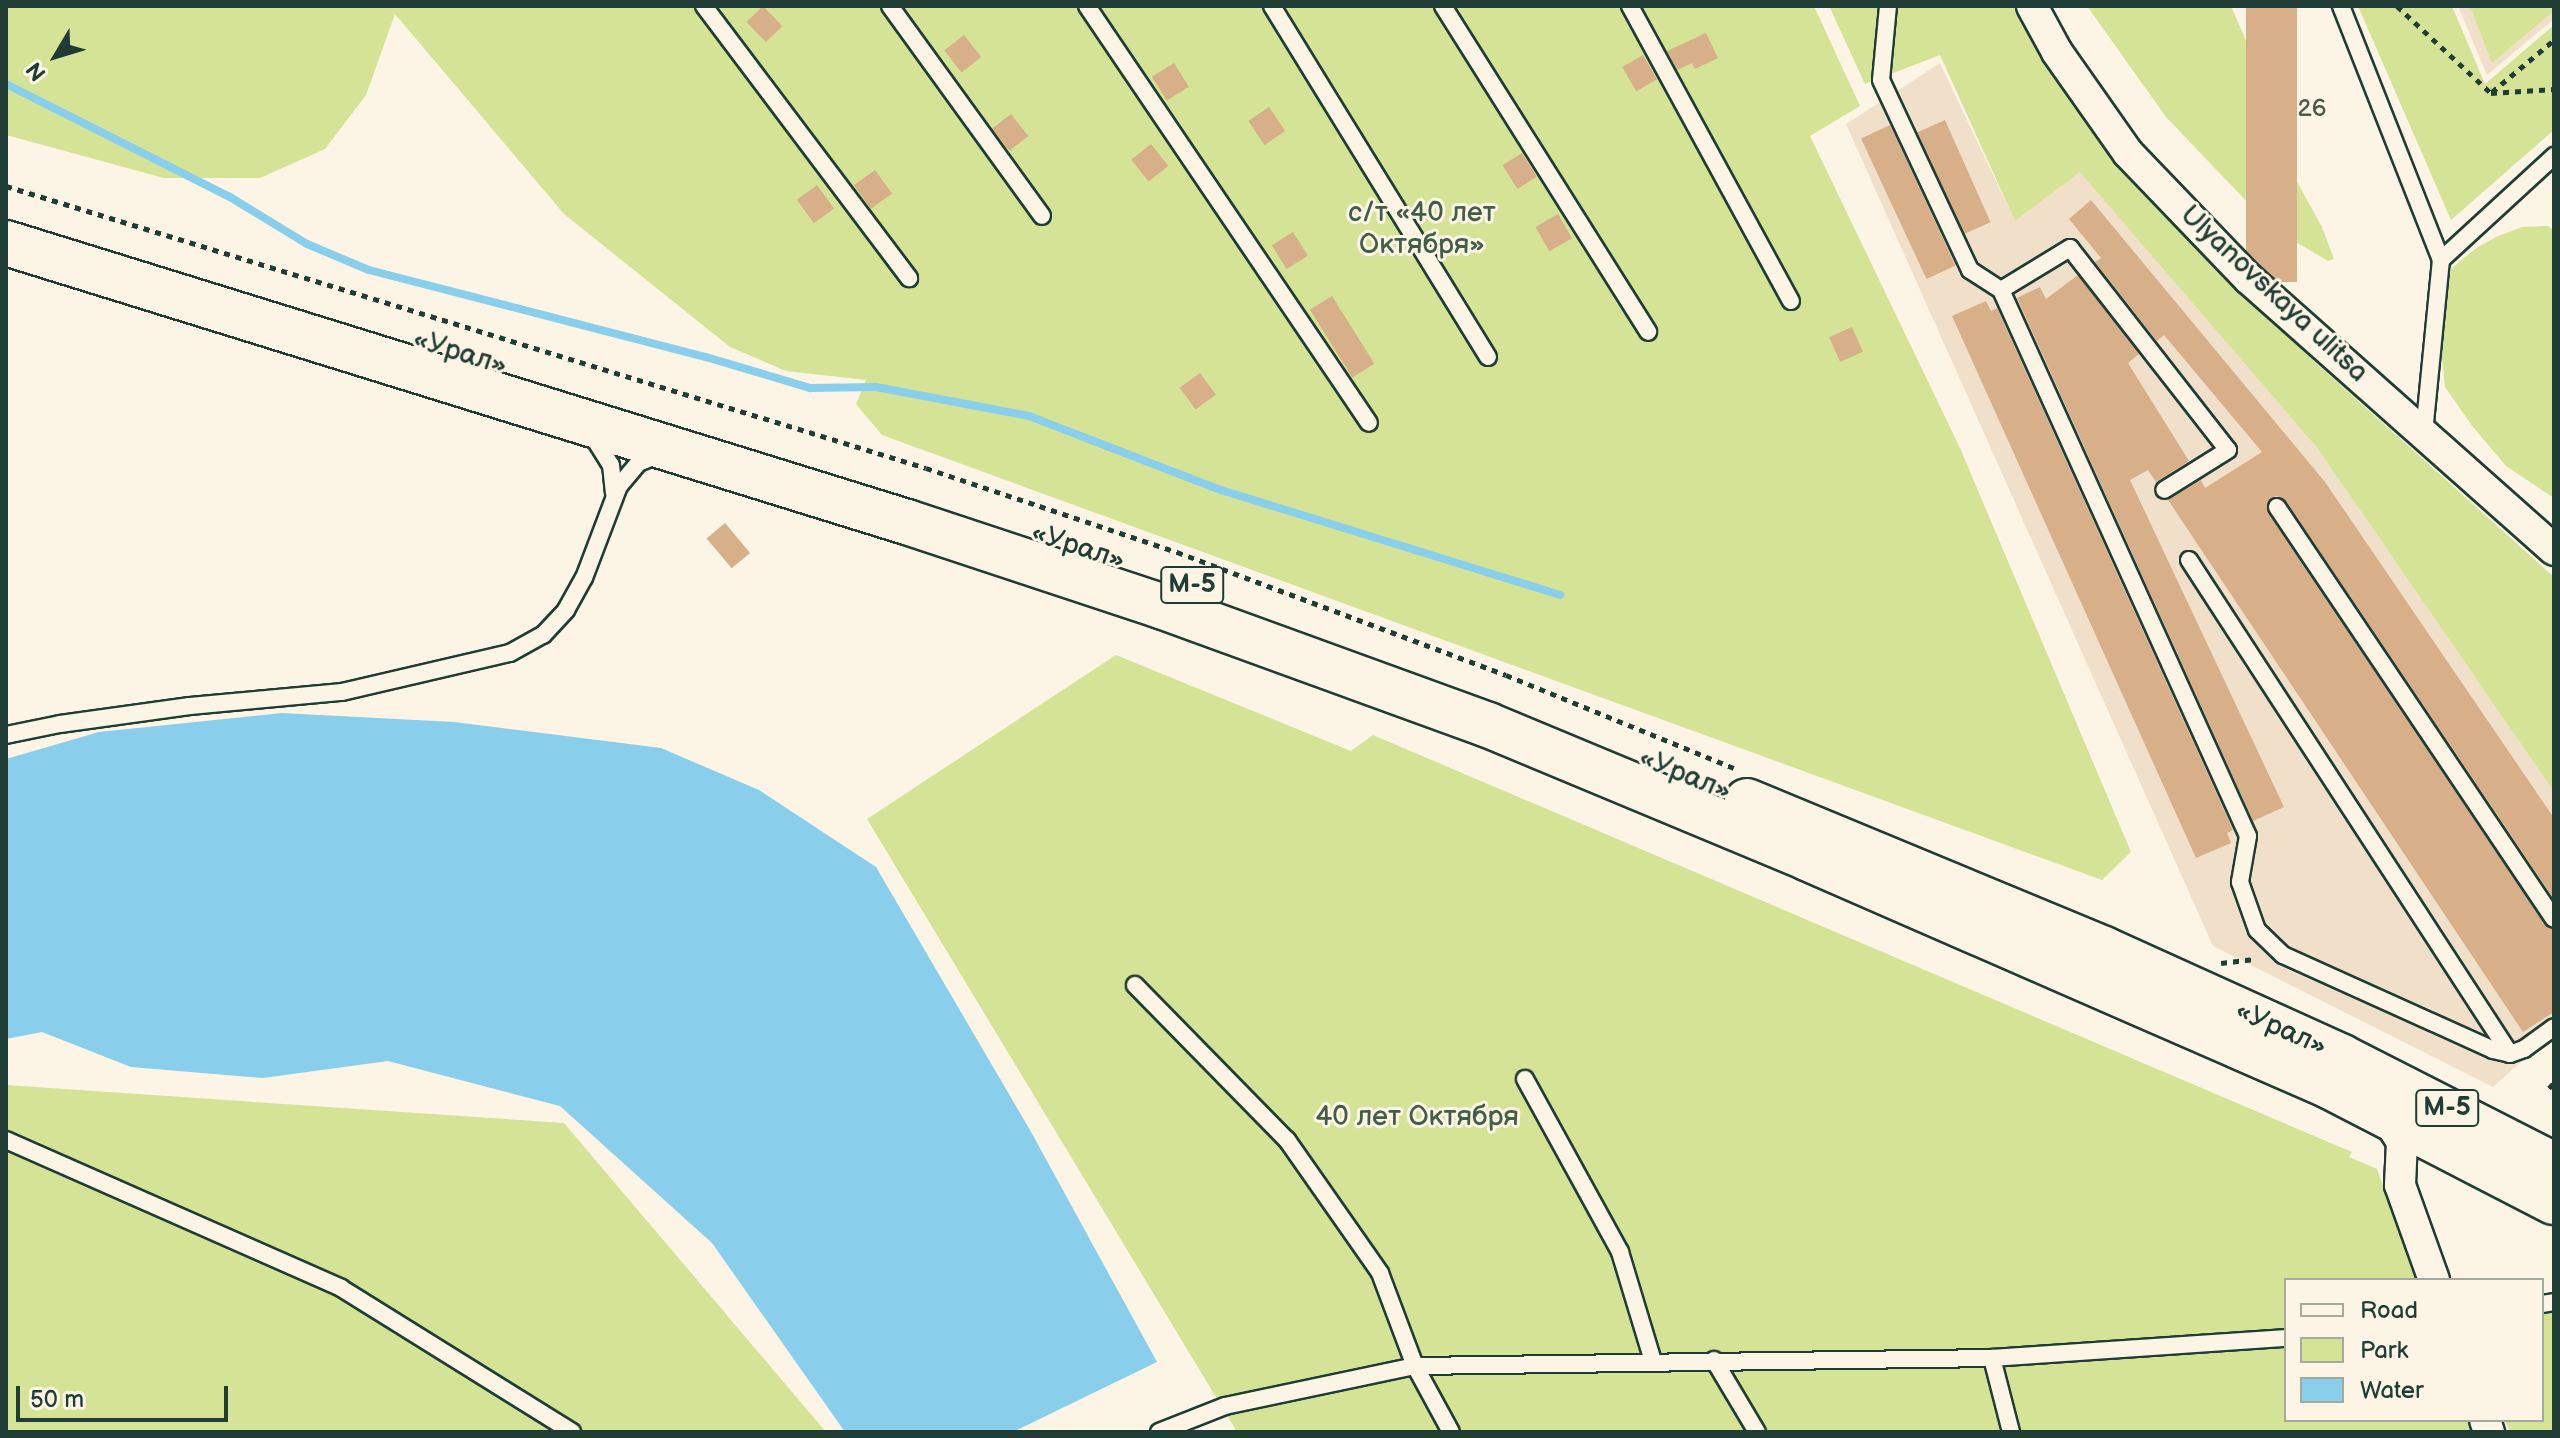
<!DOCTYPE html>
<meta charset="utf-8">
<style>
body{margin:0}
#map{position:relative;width:2560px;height:1438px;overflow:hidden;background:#fcf5e5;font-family:"Balsamiq Sans",sans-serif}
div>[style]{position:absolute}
.built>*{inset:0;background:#f1e0c9}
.green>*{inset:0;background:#d5e396}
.water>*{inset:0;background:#89cfeb}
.stream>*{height:8px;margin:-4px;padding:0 4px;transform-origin:4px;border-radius:4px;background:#89cfeb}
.building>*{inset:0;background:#d7af88;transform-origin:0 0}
.path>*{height:5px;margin-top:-2.5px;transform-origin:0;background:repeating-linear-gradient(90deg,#1f3d34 0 6px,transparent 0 12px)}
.roads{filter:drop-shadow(2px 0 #1f3d34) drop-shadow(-2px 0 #1f3d34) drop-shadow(0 2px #1f3d34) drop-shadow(0 -2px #1f3d34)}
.lane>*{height:16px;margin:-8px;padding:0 8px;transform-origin:8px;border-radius:8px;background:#fcf5e5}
.street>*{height:30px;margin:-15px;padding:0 15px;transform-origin:15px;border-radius:15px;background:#fcf5e5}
.highway>*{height:44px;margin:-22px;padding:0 22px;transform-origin:22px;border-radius:22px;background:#fcf5e5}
span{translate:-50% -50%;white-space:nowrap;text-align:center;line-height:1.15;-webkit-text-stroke:6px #fcf5e5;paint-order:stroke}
.number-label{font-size:24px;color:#4d5a49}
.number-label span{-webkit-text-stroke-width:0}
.shield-label span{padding:2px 6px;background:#fcf5e5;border:2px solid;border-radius:6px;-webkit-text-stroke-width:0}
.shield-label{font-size:26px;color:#1f3d34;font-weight:700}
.park-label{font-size:28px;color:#435e48}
.street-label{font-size:28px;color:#1f3d34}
.frame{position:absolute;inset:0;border:8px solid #1f3d34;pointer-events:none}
.legend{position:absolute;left:2284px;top:1278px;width:260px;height:144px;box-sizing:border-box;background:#fcf5e5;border:2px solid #a4ab9e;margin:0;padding:10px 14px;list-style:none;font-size:24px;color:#1f3d34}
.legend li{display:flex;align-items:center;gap:16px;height:40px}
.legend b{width:40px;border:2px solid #a4ab9e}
.north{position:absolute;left:16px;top:16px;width:80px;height:80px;-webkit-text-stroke:6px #fcf5e5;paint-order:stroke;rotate:232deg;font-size:22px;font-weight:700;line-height:32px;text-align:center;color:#1f3d34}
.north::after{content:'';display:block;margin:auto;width:28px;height:36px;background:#1f3d34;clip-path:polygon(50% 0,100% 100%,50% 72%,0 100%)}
.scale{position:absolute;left:16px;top:1386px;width:212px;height:36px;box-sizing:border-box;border:4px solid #1f3d34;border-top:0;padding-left:10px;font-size:24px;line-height:28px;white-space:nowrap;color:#1f3d34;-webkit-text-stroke:6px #fcf5e5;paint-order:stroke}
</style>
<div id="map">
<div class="built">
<div style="clip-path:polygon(2458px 6px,2554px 6px,2554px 19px,2487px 75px)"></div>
<div style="clip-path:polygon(1940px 63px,2015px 221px,2080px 171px,2318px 449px,2554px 792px,2554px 1033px,2493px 1087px,2213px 946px,1846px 124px)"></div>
</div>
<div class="green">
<div style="clip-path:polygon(6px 6px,1814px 6px,1860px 106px,1810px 136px,1960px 448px,2131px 852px,2102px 880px,882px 435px,856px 404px,866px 380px,786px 371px,730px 347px,564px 214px,395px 14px,366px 95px,325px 149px,260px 178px,164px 178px,6px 135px)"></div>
<div style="clip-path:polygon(1829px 6px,2022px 6px,2111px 149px,2316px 363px,2554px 577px,2554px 792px,2318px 449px,2080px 172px,2015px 221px,1940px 55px,1865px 84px)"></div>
<div style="clip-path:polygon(2087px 6px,2231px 6px,2267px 89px,2296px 180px,2322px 227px,2334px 259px,2328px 261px,2272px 228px,2166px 117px)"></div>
<div style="clip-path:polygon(2358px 6px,2452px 6px,2485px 84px,2554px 25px,2554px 130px,2451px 220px)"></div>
<div style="clip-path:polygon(2470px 6px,2554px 6px,2554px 11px,2492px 63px)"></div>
<div style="clip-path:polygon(2548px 226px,2554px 231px,2554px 498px,2506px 466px,2473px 427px,2445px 387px,2440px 339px,2451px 269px,2475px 249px,2496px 237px,2522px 227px)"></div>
<div style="clip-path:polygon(1116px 655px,1351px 751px,1373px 735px,2352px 1152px,2349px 1157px,2377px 1169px,2417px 1280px,2286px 1280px,2286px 1420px,2467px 1420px,2472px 1432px,1237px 1432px,867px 819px)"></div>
<div style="clip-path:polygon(6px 1085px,564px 1123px,826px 1432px,6px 1432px)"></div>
<div style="clip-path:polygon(2554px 1312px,2554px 1432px,2510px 1432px,2505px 1420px,2542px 1420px,2542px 1314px)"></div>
</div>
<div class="water">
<div style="clip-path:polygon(282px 713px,454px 722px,661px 748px,759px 790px,876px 867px,1030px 1130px,1157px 1362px,1013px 1432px,845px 1432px,712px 1243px,560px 1106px,388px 1061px,263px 1078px,131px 1067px,42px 1032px,6px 1039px,6px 759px,99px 732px)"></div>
</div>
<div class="stream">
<div style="left:6px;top:84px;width:251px;rotate:26.8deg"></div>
<div style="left:230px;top:197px;width:90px;rotate:31.4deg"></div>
<div style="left:307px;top:244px;width:67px;rotate:22.8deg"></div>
<div style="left:369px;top:270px;width:348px;rotate:14.5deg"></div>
<div style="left:706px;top:357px;width:109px;rotate:16.6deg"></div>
<div style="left:810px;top:388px;width:66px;rotate:-0.9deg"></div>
<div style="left:876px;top:387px;width:156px;rotate:10.7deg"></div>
<div style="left:1029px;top:416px;width:206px;rotate:21.1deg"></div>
<div style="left:1221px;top:490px;width:355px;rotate:17.2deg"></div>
</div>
<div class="building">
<div style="left:763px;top:6px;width:28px;height:23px;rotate:46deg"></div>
<div style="left:2246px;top:6px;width:51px;height:276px"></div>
<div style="clip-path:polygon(1706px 33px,1718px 58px,1695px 69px,1692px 63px,1677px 70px,1667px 51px)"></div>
<div style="left:964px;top:35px;width:28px;height:25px;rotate:52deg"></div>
<div style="left:1643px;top:55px;width:28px;height:24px;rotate:60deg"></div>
<div style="left:1174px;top:63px;width:28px;height:26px;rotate:58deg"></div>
<div style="left:1269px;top:107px;width:29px;height:25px;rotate:56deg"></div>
<div style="left:1011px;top:114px;width:28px;height:24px;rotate:52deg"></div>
<div style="left:1945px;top:120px;width:112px;height:30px;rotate:66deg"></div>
<div style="left:1890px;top:125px;width:155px;height:32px;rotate:65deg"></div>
<div style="left:1151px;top:144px;width:28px;height:25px;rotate:52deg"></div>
<div style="left:1522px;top:153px;width:28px;height:23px;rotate:58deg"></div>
<div style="left:875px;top:170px;width:29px;height:26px;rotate:54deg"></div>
<div style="left:817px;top:185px;width:29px;height:25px;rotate:54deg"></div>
<div style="clip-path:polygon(2091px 200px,2325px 482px,2554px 818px,2554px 899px,2286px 501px,2277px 496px,2270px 498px,2268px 513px,2545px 925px,2554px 930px,2554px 1012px,2523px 1032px,2168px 500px,2201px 480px,2205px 488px,2262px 452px,2164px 335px,2157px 341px,2095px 262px,2101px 258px,2069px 219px)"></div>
<div style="left:1558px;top:214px;width:28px;height:26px;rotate:60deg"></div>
<div style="left:1293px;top:232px;width:28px;height:25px;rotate:58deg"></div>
<div style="clip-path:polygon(2078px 275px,2139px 354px,2128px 363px,2189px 461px,2156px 482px,2148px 470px,2130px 480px,2284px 807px,2253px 821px,2017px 298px,2040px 287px,2046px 299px)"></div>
<div style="left:1332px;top:296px;width:80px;height:26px;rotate:58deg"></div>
<div style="clip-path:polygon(1986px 301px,1991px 311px,1997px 308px,2233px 830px,2227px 833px,2231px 843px,2196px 858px,1952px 316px)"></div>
<div style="left:1852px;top:327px;width:27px;height:25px;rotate:66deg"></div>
<div style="left:1200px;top:373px;width:27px;height:25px;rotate:54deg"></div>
<div style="left:725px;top:523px;width:39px;height:24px;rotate:50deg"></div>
</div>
<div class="path">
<div style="left:2397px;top:6px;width:128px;rotate:42.8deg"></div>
<div style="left:2491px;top:93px;width:63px;rotate:-3.6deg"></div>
<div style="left:2492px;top:92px;width:81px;rotate:-40deg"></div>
<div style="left:6px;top:186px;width:962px;rotate:17.04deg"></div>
<div style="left:926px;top:468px;width:265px;rotate:18.5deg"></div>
<div style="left:1177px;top:552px;width:351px;rotate:20.5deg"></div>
<div style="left:1506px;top:675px;width:246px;rotate:22.2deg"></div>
<div style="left:2221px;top:963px;width:33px;rotate:-7deg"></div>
<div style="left:2549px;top:1088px;width:7px;rotate:-45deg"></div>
</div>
<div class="roads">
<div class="lane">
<div style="left:704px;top:6px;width:341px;rotate:53deg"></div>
<div style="left:890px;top:6px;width:259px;rotate:54.1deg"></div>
<div style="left:1087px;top:6px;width:503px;rotate:55.93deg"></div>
<div style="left:1272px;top:6px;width:412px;rotate:58.4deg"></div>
<div style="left:1443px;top:6px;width:385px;rotate:57.8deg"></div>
<div style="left:1630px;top:6px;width:336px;rotate:61.4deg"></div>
<div style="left:1888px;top:6px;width:74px;rotate:95.4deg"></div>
<div style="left:1881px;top:80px;width:210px;rotate:64.9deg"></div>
<div style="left:1970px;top:270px;width:37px;rotate:33deg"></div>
<div style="left:2001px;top:290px;width:599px;rotate:65.66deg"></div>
<div style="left:2248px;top:836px;width:47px;rotate:99.9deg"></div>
<div style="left:2240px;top:882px;width:51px;rotate:70.5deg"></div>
<div style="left:2257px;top:930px;width:36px;rotate:44deg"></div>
<div style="left:2283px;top:955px;width:230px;rotate:24.3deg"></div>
<div style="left:2493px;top:1050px;width:17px;rotate:13deg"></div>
<div style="left:2510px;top:1054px;width:15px;rotate:-20deg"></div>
<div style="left:2524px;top:1049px;width:37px;rotate:-36deg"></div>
<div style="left:2341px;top:6px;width:273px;rotate:68.5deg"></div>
<div style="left:2001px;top:290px;width:81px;rotate:-31.3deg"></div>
<div style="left:2070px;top:248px;width:256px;rotate:52deg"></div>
<div style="left:2228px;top:450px;width:75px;rotate:148deg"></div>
<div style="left:2424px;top:433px;width:174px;rotate:-84.4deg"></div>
<div style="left:2441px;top:260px;width:154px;rotate:-42.6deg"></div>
<div style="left:592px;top:435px;width:36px;rotate:58deg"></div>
<div style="left:611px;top:465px;width:28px;rotate:84deg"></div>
<div style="left:2277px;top:507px;width:496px;rotate:56.1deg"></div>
<div style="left:2189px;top:560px;width:589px;rotate:56.98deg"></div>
<div style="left:6px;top:735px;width:55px;rotate:-11.5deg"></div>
<div style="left:60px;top:724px;width:131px;rotate:-7.9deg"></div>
<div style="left:190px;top:706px;width:153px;rotate:-5.3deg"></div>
<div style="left:342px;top:692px;width:172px;rotate:-13.1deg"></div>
<div style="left:510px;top:653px;width:38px;rotate:-29deg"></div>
<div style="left:543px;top:635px;width:34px;rotate:-47deg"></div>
<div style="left:566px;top:610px;width:37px;rotate:-61deg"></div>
<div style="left:584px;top:578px;width:98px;rotate:-69.2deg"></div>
<div style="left:619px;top:486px;width:30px;rotate:-50deg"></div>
<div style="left:638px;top:463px;width:22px;rotate:-22deg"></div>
<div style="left:1135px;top:985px;width:217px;rotate:45.6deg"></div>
<div style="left:1287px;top:1140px;width:162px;rotate:55deg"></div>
<div style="left:1380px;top:1273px;width:99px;rotate:69.4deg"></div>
<div style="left:1415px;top:1366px;width:75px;rotate:61.4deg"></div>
<div style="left:1525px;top:1079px;width:197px;rotate:61.2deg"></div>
<div style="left:1620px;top:1252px;width:114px;rotate:73.2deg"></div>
<div style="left:6px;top:1140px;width:366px;rotate:23.8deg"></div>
<div style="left:341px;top:1288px;width:272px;rotate:31.9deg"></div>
<div style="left:2542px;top:1304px;width:12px;rotate:-9deg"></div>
<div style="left:1992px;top:1358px;width:76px;rotate:75.6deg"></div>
<div style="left:1714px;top:1360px;width:84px;rotate:59.2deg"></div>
<div style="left:1159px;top:1432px;width:71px;rotate:-21.5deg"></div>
<div style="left:1225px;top:1406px;width:194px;rotate:-11.9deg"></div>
<div style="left:1415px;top:1366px;width:577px;rotate:-0.79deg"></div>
<div style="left:1992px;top:1358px;width:295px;rotate:-3.9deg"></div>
</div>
<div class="street">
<div style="left:2032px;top:6px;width:52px;rotate:61.5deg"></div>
<div style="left:2057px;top:52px;width:123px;rotate:54.9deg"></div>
<div style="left:2128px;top:153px;width:175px;rotate:46.2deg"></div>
<div style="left:2249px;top:279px;width:408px;rotate:41.6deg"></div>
<div style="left:2384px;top:1114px;width:33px;rotate:57deg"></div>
<div style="left:2402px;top:1142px;width:43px;rotate:92.7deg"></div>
<div style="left:2400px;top:1185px;width:101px;rotate:70.3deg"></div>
<div style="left:2485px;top:1420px;width:13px;rotate:72deg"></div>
</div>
<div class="highway">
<div style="left:6px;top:243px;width:943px;rotate:17.21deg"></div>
<div style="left:907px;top:522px;width:268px;rotate:18.3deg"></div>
<div style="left:1161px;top:606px;width:348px;rotate:20deg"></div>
<div style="left:1488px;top:725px;width:346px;rotate:22.6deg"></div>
<div style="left:1807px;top:858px;width:570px;rotate:23.59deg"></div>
<div style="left:2329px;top:1086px;width:253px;rotate:27.3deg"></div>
<div style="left:1747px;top:801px;width:386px;rotate:22.5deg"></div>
<div style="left:2104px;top:949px;width:261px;rotate:24.4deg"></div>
<div style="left:2342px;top:1057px;width:238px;rotate:27deg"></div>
</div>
</div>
<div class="number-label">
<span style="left:2312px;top:109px">26</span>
</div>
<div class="shield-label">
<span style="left:1192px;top:585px">М-5</span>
<span style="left:2447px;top:1108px">М-5</span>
</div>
<div class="park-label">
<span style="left:1422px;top:229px">с/т «40 лет<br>Октября»</span>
<span style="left:1417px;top:1117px">40 лет Октября</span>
</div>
<div class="street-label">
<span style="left:2274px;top:294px;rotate:43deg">Ulyanovskaya ulitsa</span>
<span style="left:460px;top:353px;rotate:17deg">«Урал»</span>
<span style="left:1078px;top:547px;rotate:18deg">«Урал»</span>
<span style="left:1685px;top:775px;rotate:22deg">«Урал»</span>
<span style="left:2281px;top:1029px;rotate:24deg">«Урал»</span>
</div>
<div class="frame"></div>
<ul class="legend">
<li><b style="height:10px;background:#fcf5e5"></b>Road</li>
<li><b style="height:22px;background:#d5e396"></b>Park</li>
<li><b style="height:22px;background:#89cfeb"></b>Water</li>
</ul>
<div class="north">N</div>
<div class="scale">50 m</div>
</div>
